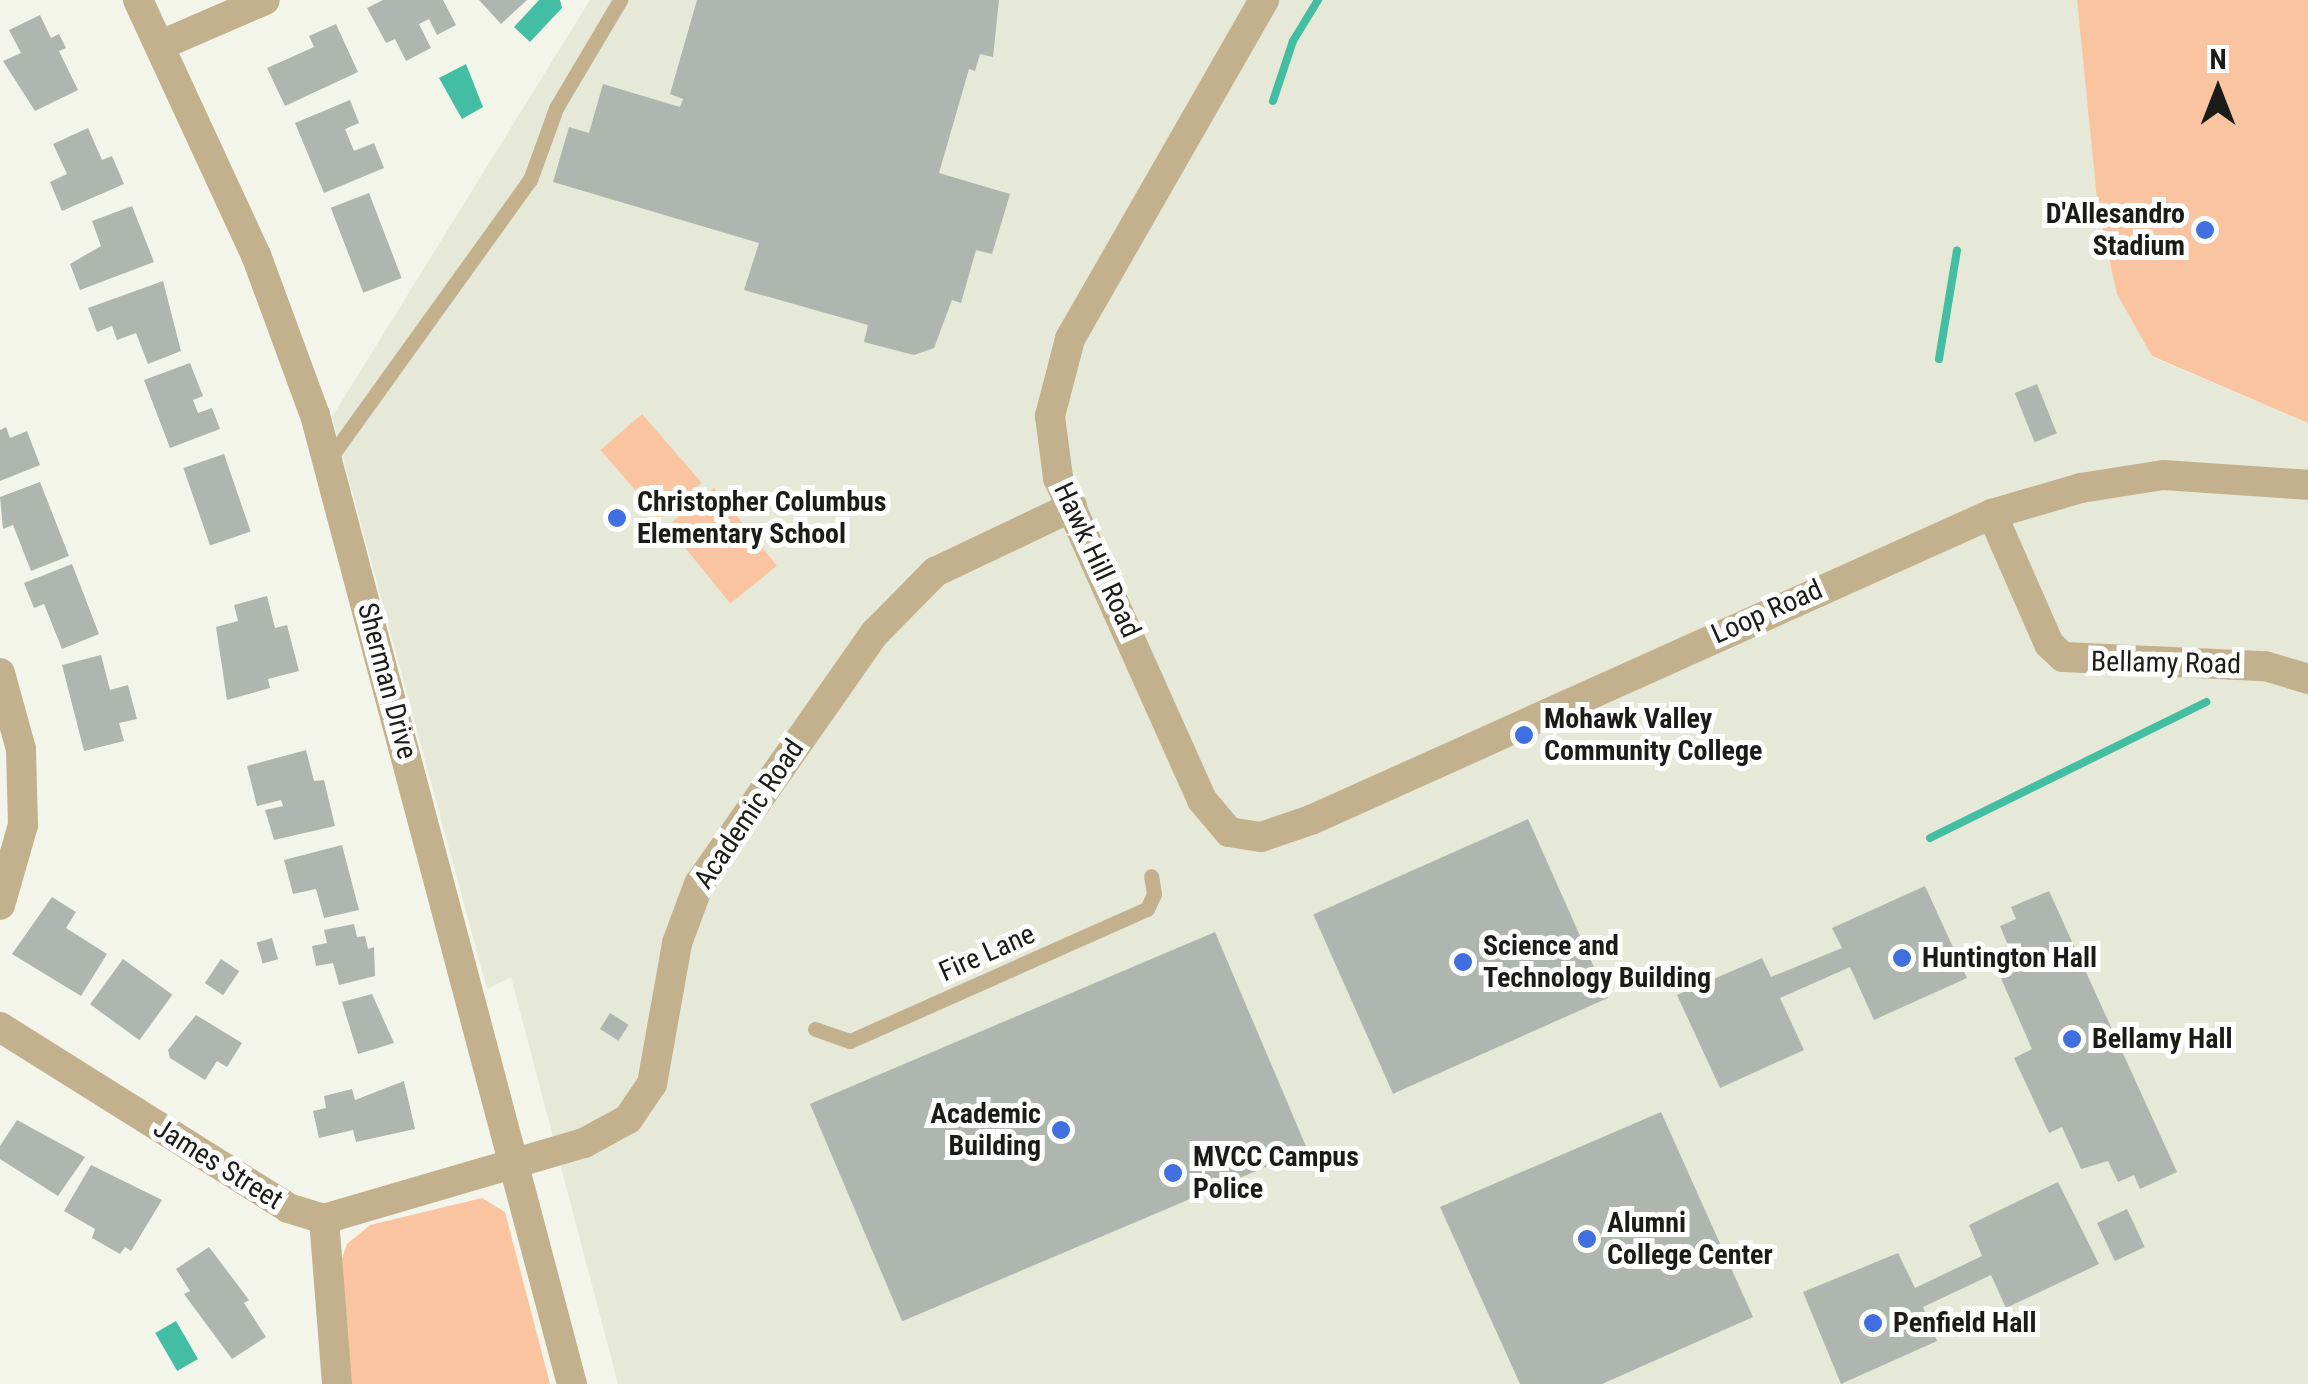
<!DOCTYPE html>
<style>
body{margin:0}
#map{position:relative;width:2308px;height:1384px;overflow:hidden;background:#f3f5eb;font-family:"Roboto Condensed",sans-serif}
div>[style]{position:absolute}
.built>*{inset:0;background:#e6e8d8}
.green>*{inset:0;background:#fbc4a0;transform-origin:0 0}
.water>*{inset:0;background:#44bea2;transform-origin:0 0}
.stream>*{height:8px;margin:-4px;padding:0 4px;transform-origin:4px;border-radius:4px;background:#44bea2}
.building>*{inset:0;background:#afb6af;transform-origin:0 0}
.service>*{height:15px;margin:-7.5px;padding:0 7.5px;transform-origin:7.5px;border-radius:7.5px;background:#c3b18e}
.minor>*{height:30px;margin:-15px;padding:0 15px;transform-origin:15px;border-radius:15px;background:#c3b18e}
.dots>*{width:28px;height:28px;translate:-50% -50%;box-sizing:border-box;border:5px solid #fff;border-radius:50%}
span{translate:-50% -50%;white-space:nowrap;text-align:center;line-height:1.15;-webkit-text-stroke:10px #fff;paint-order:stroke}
.poi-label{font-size:28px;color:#1b1c19;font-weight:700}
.right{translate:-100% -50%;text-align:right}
.left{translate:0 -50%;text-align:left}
.street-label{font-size:28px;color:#1b1c19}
.north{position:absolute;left:2168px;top:40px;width:100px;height:100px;-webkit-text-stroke:8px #fff;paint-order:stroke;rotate:0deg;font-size:28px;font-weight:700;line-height:40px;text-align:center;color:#1b1c19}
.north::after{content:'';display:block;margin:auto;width:35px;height:45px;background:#1b1c19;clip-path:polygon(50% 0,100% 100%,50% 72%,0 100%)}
</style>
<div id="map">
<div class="built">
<div style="clip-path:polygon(590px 0,2077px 0,2104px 251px,2152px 357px,2308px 423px,2308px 1384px,618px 1384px,511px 977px,487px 989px,332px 417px)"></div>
</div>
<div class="green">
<div style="clip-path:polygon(2077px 0,2308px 0,2308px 423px,2152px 356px,2117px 294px,2098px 209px)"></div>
<div style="left:642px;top:414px;width:91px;height:55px;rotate:49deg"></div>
<div style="left:714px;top:488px;width:100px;height:60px;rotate:51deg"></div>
<div style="clip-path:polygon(482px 1198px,505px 1212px,550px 1384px,351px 1384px,340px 1264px,347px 1244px,370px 1225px)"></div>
</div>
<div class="water">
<div style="clip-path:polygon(539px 0,560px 0,562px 8px,530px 42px,514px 27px)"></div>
<div style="clip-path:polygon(466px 64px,483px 107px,462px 119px,439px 78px)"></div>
<div style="left:176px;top:1321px;width:44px;height:24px;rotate:60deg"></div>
</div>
<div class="stream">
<div style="left:1273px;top:101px;width:63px;rotate:-71.6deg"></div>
<div style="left:1293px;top:41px;width:48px;rotate:-58.6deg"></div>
<div style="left:1939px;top:359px;width:110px;rotate:-80.6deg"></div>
<div style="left:1930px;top:838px;width:308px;rotate:-26.2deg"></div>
</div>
<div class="building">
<div style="clip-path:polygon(383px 0,443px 0,456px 25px,437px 35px,429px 19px,419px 24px,431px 48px,406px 61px,395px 39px,386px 43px,367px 8px)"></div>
<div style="clip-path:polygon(479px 0,527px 0,501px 24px)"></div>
<div style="clip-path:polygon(697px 0,999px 0,993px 57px,980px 54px,975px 71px,969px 69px,939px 173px,1010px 194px,992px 254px,976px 250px,961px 303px,952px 300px,934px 348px,914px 355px,864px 342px,868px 325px,744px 290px,759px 243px,553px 182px,569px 127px,589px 133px,603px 84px,680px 107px,683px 99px,670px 94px)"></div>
<div style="clip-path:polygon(40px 15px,51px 38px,59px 34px,66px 48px,59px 51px,78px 90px,35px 111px,3px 61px,21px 53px,9px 30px)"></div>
<div style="clip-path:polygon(336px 24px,358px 72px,285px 106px,267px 68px,314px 47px,309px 36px)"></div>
<div style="clip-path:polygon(350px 100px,359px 123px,345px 129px,354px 151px,374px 143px,384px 168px,324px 193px,295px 123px)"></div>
<div style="clip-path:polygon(88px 128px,102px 160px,112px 156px,124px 184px,62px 211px,50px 182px,67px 174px,53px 144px)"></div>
<div style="left:369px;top:193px;width:91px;height:41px;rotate:69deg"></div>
<div style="clip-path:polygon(132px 206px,154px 262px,80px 290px,70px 264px,101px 246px,92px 221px)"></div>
<div style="clip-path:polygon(163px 281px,181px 351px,148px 364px,136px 333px,117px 340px,112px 326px,97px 332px,88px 308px)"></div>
<div style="clip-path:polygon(190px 363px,203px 396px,193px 400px,198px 413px,212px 408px,220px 429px,170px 448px,144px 380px)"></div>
<div style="left:2037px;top:384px;width:53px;height:24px;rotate:68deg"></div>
<div style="clip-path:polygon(6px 427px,10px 438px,27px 431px,40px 465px,0 481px,0 430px)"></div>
<div style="left:224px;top:454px;width:82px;height:43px;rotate:71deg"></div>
<div style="clip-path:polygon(40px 482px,69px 556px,31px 571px,13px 525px,3px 529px,0 497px)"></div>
<div style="clip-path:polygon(72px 564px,99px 634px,62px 649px,44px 604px,34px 608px,24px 583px)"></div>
<div style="clip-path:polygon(267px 596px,275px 628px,287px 625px,299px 671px,268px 679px,270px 688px,227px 700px,216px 627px,238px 621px,234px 605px)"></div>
<div style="clip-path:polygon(101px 655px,110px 690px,128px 685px,137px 719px,119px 723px,124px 741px,84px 751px,62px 665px)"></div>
<div style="clip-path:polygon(306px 750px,314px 781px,324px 780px,335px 826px,274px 840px,265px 810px,283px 806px,281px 800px,257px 806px,247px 766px)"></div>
<div style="left:1528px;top:819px;width:196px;height:235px;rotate:66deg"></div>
<div style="clip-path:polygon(342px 845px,359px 910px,324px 918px,316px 889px,293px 894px,284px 860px)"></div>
<div style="clip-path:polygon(1925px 886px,1967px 978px,1874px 1020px,1850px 967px,1780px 998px,1804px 1050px,1720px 1088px,1677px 995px,1762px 958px,1771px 977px,1842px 948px,1832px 928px)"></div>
<div style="clip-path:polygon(2049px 891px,2177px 1172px,2140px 1189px,2134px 1175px,2118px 1182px,2108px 1161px,2081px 1169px,2062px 1127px,2049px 1133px,2014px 1058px,2032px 1049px,1992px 958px,2010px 950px,2000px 926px,2016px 919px,2011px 907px)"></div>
<div style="clip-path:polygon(52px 897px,76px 912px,66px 928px,107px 954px,81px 996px,12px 954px)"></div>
<div style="clip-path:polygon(354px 924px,357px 937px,365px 936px,368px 949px,374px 947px,375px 976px,339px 985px,333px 963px,316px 966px,312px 946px,327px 943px,324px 930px)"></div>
<div style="left:1215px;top:932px;width:236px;height:440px;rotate:67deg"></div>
<div style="left:272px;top:938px;width:22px;height:16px;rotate:74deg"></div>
<div style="left:123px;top:959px;width:61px;height:56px;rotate:36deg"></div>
<div style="left:221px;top:959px;width:22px;height:29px;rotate:34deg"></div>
<div style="clip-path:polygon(372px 994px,394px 1043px,358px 1054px,342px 1002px)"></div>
<div style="left:610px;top:1013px;width:22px;height:19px;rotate:32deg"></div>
<div style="clip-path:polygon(196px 1015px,242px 1043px,227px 1067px,217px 1061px,205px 1080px,170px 1058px,168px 1050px)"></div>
<div style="clip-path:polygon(404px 1081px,415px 1129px,356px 1142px,353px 1130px,319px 1138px,313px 1111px,326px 1108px,324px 1096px,352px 1089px,355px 1100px)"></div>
<div style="clip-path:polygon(1661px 1112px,1753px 1317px,1602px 1384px,1520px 1384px,1440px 1207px)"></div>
<div style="clip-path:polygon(17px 1120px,85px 1157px,58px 1196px,0 1159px,0 1146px)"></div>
<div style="clip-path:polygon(91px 1165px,162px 1200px,131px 1251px,125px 1247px,120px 1254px,92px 1238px,95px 1229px,64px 1211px)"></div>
<div style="clip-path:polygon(2058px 1182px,2099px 1264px,2006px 1308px,1991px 1275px,1923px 1307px,1937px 1341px,1841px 1384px,1803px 1292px,1898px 1253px,1915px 1288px,1982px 1256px,1969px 1225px)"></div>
<div style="left:2127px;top:1209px;width:42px;height:33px;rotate:65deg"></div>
<div style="clip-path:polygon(209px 1247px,249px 1300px,244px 1303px,266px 1337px,232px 1359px,184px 1294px,190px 1291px,176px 1269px)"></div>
</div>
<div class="service">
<div style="left:327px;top:462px;width:347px;rotate:-54.3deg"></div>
<div style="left:530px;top:180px;width:77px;rotate:-70.1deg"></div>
<div style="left:556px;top:108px;width:126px;rotate:-59.3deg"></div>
<div style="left:815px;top:1029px;width:37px;rotate:19deg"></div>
<div style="left:850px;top:1041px;width:325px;rotate:-24deg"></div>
<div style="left:1147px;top:909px;width:17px;rotate:-65deg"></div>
<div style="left:1154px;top:894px;width:18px;rotate:-99deg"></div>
</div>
<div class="minor">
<div style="left:138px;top:0;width:281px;rotate:65.2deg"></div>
<div style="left:256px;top:255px;width:171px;rotate:69.8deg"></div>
<div style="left:315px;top:415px;width:1003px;rotate:75.15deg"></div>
<div style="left:1264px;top:0;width:391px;rotate:119.8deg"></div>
<div style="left:1070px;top:339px;width:80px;rotate:104.6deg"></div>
<div style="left:1050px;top:416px;width:63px;rotate:82.6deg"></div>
<div style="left:1058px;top:478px;width:353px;rotate:65.9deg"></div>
<div style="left:1202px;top:800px;width:42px;rotate:49.8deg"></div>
<div style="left:1229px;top:832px;width:32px;rotate:9deg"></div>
<div style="left:1261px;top:837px;width:53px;rotate:-18.8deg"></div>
<div style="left:1311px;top:820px;width:747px;rotate:-24.2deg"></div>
<div style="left:1992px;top:514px;width:93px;rotate:-16.3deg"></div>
<div style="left:2081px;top:488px;width:83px;rotate:-9deg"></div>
<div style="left:2163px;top:475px;width:145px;rotate:3.9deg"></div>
<div style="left:161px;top:45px;width:113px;rotate:-23.4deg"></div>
<div style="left:1992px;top:514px;width:142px;rotate:66.3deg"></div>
<div style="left:2049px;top:644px;width:19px;rotate:43deg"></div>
<div style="left:2063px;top:657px;width:202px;rotate:2.6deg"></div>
<div style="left:2265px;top:666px;width:45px;rotate:16.8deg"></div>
<div style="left:0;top:673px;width:79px;rotate:74.6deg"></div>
<div style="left:21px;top:749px;width:76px;rotate:88.5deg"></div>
<div style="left:23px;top:825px;width:83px;rotate:106deg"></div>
<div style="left:0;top:1027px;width:340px;rotate:32.1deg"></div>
<div style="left:288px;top:1208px;width:38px;rotate:17deg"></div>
<div style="left:324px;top:1219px;width:271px;rotate:-16.3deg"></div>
<div style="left:584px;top:1143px;width:50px;rotate:-28.6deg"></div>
<div style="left:628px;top:1119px;width:42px;rotate:-55.6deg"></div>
<div style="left:652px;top:1084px;width:143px;rotate:-79.9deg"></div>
<div style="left:677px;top:943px;width:63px;rotate:-69.6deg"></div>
<div style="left:699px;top:884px;width:307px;rotate:-55deg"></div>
<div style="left:875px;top:633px;width:86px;rotate:-45.5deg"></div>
<div style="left:935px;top:572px;width:152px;rotate:-25.4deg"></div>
<div style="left:324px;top:1219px;width:166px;rotate:85.5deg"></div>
</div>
<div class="dots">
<div style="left:2205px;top:230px;background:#406fe0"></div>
<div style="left:617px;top:518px;background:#406fe0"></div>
<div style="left:1524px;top:735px;background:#406fe0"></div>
<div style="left:1902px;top:958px;background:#406fe0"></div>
<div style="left:1463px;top:962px;background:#406fe0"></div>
<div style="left:2072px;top:1039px;background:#406fe0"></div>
<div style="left:1061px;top:1130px;background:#406fe0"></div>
<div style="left:1173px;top:1173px;background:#406fe0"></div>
<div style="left:1587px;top:1239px;background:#406fe0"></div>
<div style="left:1873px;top:1323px;background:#406fe0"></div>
</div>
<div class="poi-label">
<span class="right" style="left:2185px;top:230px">D'Allesandro<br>Stadium</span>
<span class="left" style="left:637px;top:518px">Christopher Columbus<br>Elementary School</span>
<span class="left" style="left:1544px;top:735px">Mohawk Valley<br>Community College</span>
<span class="left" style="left:1483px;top:962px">Science and<br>Technology Building</span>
<span class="left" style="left:1922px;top:958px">Huntington Hall</span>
<span class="left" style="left:2092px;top:1039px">Bellamy Hall</span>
<span class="right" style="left:1041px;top:1130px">Academic<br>Building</span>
<span class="left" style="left:1193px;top:1173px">MVCC Campus<br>Police</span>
<span class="left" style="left:1607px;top:1239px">Alumni<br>College Center</span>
<span class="left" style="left:1893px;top:1323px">Penfield Hall</span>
</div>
<div class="street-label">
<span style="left:1097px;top:560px;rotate:65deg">Hawk Hill Road</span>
<span style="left:1767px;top:612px;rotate:-24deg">Loop Road</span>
<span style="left:2166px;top:663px;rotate:1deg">Bellamy Road</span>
<span style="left:387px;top:681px;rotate:75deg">Sherman Drive</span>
<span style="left:749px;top:814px;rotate:-56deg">Academic Road</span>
<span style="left:987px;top:953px;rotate:-24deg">Fire Lane</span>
<span style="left:218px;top:1164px;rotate:32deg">James Street</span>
</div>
<div class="north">N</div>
</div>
